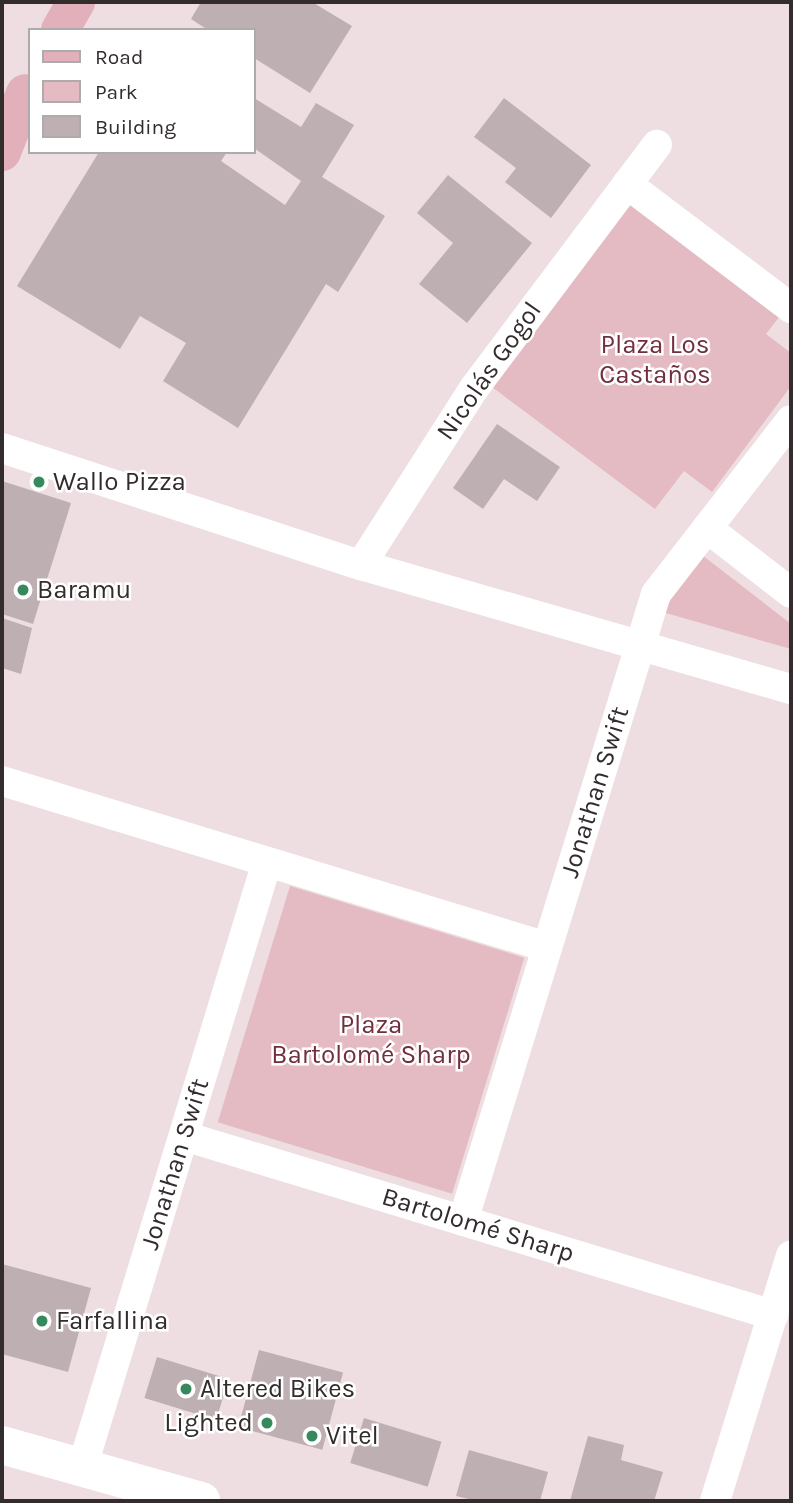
<!DOCTYPE html>
<meta charset="utf-8">
<style>
body{margin:0}
#map{position:relative;width:793px;height:1503px;overflow:hidden;background:#eedee1;font-family:Karla,sans-serif}
div>[style]{position:absolute}
.green>*{inset:0;background:#e4bbc2;transform-origin:0 0}
.building>*{inset:0;background:#beafb2;transform-origin:0 0}
.street>*{height:30px;margin:-15px;padding:0 15px;transform-origin:15px;border-radius:15px;background:#fff}
.secondary>*{height:38px;margin:-19px;padding:0 19px;transform-origin:19px;border-radius:19px;background:#fff}
.primary>*{height:38px;margin:-19px;padding:0 19px;transform-origin:19px;border-radius:19px;background:#e1b0ba}
.dots>*{width:19px;height:19px;translate:-50% -50%;box-sizing:border-box;border:4px solid #fff;border-radius:50%}
span{translate:-50% -50%;white-space:nowrap;text-align:center;line-height:1.15;-webkit-text-stroke:5px #fff;paint-order:stroke}
.park-label{font-size:26px;color:#712e3f}
.street-label{font-size:26px;color:#322c2d}
.poi-label{font-size:26px;color:#322c2d}
.left{translate:0 -50%;text-align:left}
.right{translate:-100% -50%;text-align:right}
.frame{position:absolute;inset:0;border:4px solid #322c2d;pointer-events:none}
.legend{position:absolute;left:28px;top:28px;width:228px;height:126px;box-sizing:border-box;background:#fff;border:2px solid #adabab;margin:0;padding:9px 12px;list-style:none;font-size:21px;color:#322c2d}
.legend li{display:flex;align-items:center;gap:14px;height:35px}
.legend b{width:35px;border:2px solid #adabab}
</style>
<div id="map">
<div class="green">
<div style="clip-path:polygon(632px 199px,783px 312px,766px 334px,791px 353px,791px 386px,712px 492px,684px 471px,655px 509px,492px 387px)"></div>
<div style="clip-path:polygon(702px 555px,791px 624px,791px 649px,659px 611px)"></div>
<div style="left:290px;top:886px;width:245px;height:247px;rotate:17deg"></div>
</div>
<div class="building">
<div style="clip-path:polygon(201px 2px,312px 2px,352px 26px,310px 93px,254px 58px,254px 30px,208px 30px,191px 19px)"></div>
<div style="clip-path:polygon(254px 98px,301px 127px,316px 103px,354px 125px,322px 177px,385px 216px,338px 292px,326px 284px,238px 428px,163px 381px,186px 343px,140px 316px,120px 349px,17px 286px,99px 152px,227px 152px,221px 161px,285px 205px,301px 181px,254px 148px)"></div>
<div style="clip-path:polygon(504px 98px,591px 165px,551px 218px,505px 182px,516px 168px,474px 137px)"></div>
<div style="clip-path:polygon(448px 175px,532px 243px,467px 323px,419px 284px,453px 243px,417px 213px)"></div>
<div style="clip-path:polygon(497px 424px,560px 467px,537px 501px,504px 479px,483px 509px,453px 488px)"></div>
<div style="clip-path:polygon(2px 481px,71px 503px,33px 624px,2px 614px)"></div>
<div style="clip-path:polygon(2px 618px,32px 628px,21px 674px,2px 668px)"></div>
<div style="clip-path:polygon(2px 1264px,91px 1288px,68px 1372px,2px 1354px)"></div>
<div style="left:259px;top:1350px;width:87px;height:80px;rotate:15deg"></div>
<div style="left:157px;top:1357px;width:75px;height:43px;rotate:17deg"></div>
<div style="left:364px;top:1418px;width:81px;height:47px;rotate:17deg"></div>
<div style="clip-path:polygon(588px 1436px,624px 1445px,621px 1460px,663px 1472px,654px 1501px,570px 1501px)"></div>
<div style="clip-path:polygon(469px 1450px,548px 1472px,540px 1501px,477px 1501px,456px 1496px)"></div>
</div>
<div class="street">
<div style="left:627px;top:184px;width:206px;rotate:37.1deg"></div>
<div style="left:2px;top:448px;width:378px;rotate:18.1deg"></div>
<div style="left:361px;top:565px;width:448px;rotate:16.1deg"></div>
<div style="left:707px;top:528px;width:106px;rotate:37.7deg"></div>
<div style="left:361px;top:565px;width:211px;rotate:-57.4deg"></div>
<div style="left:475px;top:387px;width:303px;rotate:-53.1deg"></div>
<div style="left:2px;top:781px;width:570px;rotate:16.94deg"></div>
<div style="left:184px;top:1136px;width:616px;rotate:16.9deg"></div>
<div style="left:463px;top:1221px;width:656px;rotate:-72.89deg"></div>
<div style="left:656px;top:594px;width:220px;rotate:-52.2deg"></div>
<div style="left:83px;top:1465px;width:630px;rotate:-73.03deg"></div>
<div style="left:715px;top:1501px;width:257px;rotate:-72.8deg"></div>
</div>
<div class="secondary">
<div style="left:2px;top:1445px;width:207px;rotate:15.7deg"></div>
</div>
<div class="primary">
<div style="left:60px;top:30px;width:32px;rotate:-60deg"></div>
<div style="left:2px;top:152px;width:63px;rotate:-68.7deg"></div>
</div>
<div class="dots">
<div style="left:39px;top:482px;background:#35895c"></div>
<div style="left:23px;top:590px;background:#35895c"></div>
<div style="left:42px;top:1321px;background:#35895c"></div>
<div style="left:186px;top:1389px;background:#35895c"></div>
<div style="left:267px;top:1423px;background:#35895c"></div>
<div style="left:312px;top:1436px;background:#35895c"></div>
</div>
<div class="park-label">
<span style="left:655px;top:360px">Plaza Los<br>Castaños</span>
<span style="left:371px;top:1040px">Plaza<br>Bartolomé Sharp</span>
</div>
<div class="street-label">
<span style="left:489px;top:371px;rotate:-55deg">Nicolás Gogol</span>
<span style="left:595px;top:792px;rotate:-73deg">Jonathan Swift</span>
<span style="left:175px;top:1164px;rotate:-73deg">Jonathan Swift</span>
<span style="left:478px;top:1225px;rotate:17deg">Bartolomé Sharp</span>
</div>
<div class="poi-label">
<span class="left" style="left:53px;top:482px">Wallo Pizza</span>
<span class="left" style="left:37px;top:590px">Baramu</span>
<span class="left" style="left:56px;top:1321px">Farfallina</span>
<span class="left" style="left:200px;top:1389px">Altered Bikes</span>
<span class="right" style="left:253px;top:1423px">Lighted</span>
<span class="left" style="left:326px;top:1436px">Vitel</span>
</div>
<div class="frame"></div>
<ul class="legend">
<li><b style="height:9px;background:#e1b0ba"></b>Road</li>
<li><b style="height:19px;background:#e4bbc2"></b>Park</li>
<li><b style="height:19px;background:#beafb2"></b>Building</li>
</ul>
</div>
